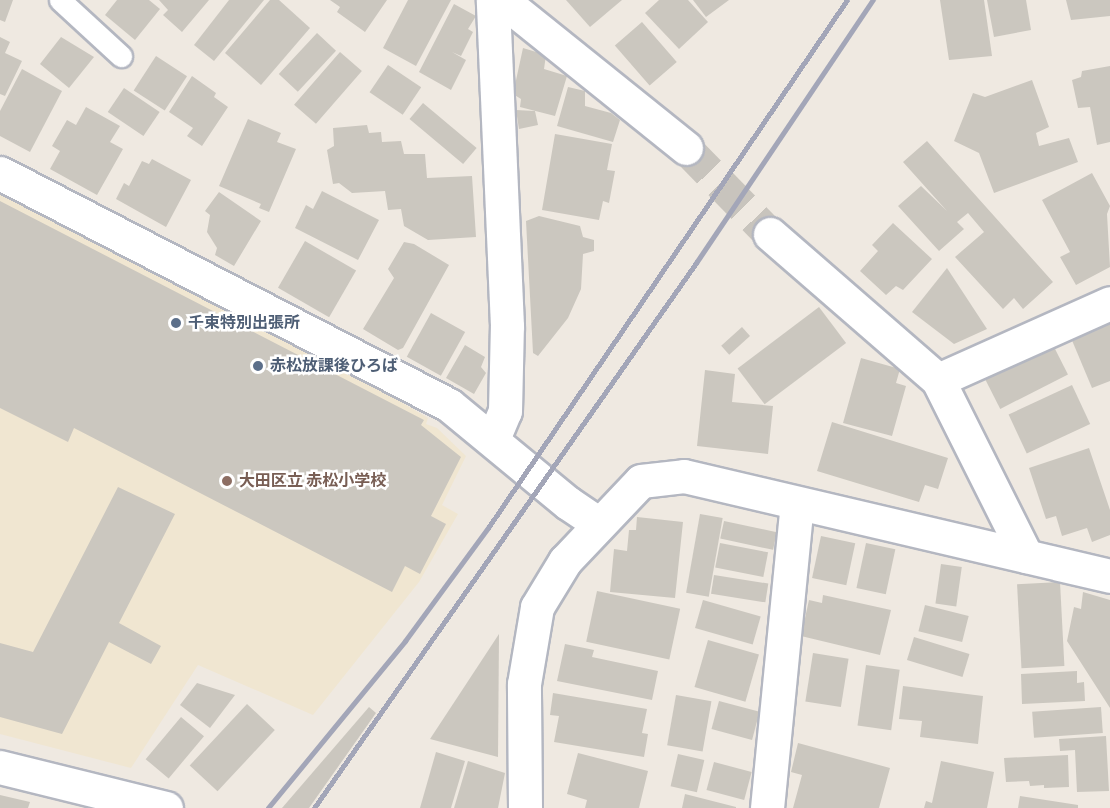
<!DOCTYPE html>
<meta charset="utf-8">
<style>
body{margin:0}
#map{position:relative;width:1110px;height:808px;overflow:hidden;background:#efe9e1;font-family:"Source Sans 3","Noto Sans JP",sans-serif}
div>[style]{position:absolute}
.education>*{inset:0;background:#f0e6d1}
.building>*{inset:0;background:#cbc7bf;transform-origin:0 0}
.street-tunnel>*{height:33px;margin-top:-16.5px;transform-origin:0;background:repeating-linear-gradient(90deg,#c8c4bd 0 33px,transparent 0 49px)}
.roads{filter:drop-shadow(2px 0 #b4b7c1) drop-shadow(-2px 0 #b4b7c1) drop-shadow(0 2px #b4b7c1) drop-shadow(0 -2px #b4b7c1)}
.lane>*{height:21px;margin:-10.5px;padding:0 10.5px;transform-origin:10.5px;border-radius:10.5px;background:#fff}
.street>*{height:33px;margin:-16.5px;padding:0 16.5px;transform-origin:16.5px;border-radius:16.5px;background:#fff}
.secondary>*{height:33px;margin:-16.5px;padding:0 16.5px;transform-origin:16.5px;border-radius:16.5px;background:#fff}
.rail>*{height:4.5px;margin:-2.25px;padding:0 2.25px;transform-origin:2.25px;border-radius:2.25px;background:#a3a6b8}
.dots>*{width:16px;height:16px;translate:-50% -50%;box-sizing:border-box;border:3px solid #fff;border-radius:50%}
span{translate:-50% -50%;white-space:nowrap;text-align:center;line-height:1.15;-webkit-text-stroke:5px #fff;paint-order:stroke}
.service-label{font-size:16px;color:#4e5e75;font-weight:700}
.left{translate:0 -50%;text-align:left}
.education-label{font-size:16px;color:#785e54;font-weight:700}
</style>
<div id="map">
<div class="education">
<div style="clip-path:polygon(0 192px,340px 366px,428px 418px,426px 424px,437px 428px,466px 456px,442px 505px,458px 514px,419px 582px,313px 715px,198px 665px,131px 768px,0 734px)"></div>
</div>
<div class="building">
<div style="clip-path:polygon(0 0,13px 0,5px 22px,0 20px)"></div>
<div style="clip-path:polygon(117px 0,149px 0,160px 9px,135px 40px,105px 15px)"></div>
<div style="clip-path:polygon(159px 0,209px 0,182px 32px,163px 15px,168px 10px)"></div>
<div style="clip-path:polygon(229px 0,264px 0,214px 61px,194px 45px)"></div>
<div style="clip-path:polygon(270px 0,279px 0,310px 28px,261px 85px,225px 53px)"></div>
<div style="clip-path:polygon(330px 0,387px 0,365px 32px,337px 12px,340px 7px)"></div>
<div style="clip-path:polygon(408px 0,451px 0,416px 66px,383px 48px)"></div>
<div style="clip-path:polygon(566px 0,622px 0,590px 27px)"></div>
<div style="clip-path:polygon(659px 0,688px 0,708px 22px,679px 49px,645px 13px)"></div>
<div style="clip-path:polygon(693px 0,729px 0,706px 17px)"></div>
<div style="clip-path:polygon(940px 0,984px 0,992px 56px,949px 60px)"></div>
<div style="clip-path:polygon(987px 0,1026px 0,1031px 30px,994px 37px)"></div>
<div style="clip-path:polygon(1066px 0,1110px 0,1110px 16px,1071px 20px)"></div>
<div style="clip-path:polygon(454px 4px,476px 16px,468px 29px,473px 32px,461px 56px,452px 52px,466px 60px,451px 90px,419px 72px)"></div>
<div style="left:642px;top:22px;width:53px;height:36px;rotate:49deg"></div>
<div style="left:317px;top:33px;width:26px;height:56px;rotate:43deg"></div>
<div style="clip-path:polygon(0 37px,10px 42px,5px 53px,22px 61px,5px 96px,0 94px)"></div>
<div style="clip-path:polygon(61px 37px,94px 57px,69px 88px,40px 64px)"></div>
<div style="clip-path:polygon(523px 48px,546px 55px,544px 69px,567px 76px,555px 116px,520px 107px,521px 99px,513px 94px)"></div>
<div style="left:340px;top:52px;width:29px;height:70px;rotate:41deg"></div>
<div style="left:156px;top:56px;width:37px;height:41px;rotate:33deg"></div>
<div style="left:388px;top:65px;width:40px;height:33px;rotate:34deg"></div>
<div style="clip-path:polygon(1110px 66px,1110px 142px,1097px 145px,1090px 107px,1078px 108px,1072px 80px,1081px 77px,1082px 71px)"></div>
<div style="clip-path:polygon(22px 69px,62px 91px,30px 152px,0 136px,0 111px)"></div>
<div style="clip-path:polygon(192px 76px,216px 93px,214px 97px,228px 107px,202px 146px,187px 136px,193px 128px,169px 112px)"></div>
<div style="clip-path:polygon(1032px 80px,1049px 127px,1036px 133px,1039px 146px,1069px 138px,1078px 162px,994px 193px,979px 153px,954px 141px,973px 93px,985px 97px)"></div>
<div style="clip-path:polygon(568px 87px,585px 91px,585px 106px,611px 113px,620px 120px,613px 142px,557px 126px)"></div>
<div style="left:124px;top:88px;width:43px;height:29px;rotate:34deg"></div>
<div style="left:423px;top:103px;width:70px;height:21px;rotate:40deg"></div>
<div style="clip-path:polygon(86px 107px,120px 126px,110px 142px,123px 149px,97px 195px,50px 169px,60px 151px,52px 146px,67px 120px,76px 125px)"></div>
<div style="clip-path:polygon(516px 110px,535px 111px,538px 125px,519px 129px)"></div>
<div style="clip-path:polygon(248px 119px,281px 133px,277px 142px,296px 149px,269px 212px,259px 208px,261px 204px,219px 186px)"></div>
<div style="clip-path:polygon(367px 125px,369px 133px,381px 132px,382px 142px,401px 141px,404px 154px,425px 154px,427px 178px,472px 176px,476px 237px,428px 240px,404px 226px,401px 209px,388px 210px,385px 191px,352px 193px,339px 183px,333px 184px,327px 150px,334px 146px,333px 128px)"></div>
<div style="clip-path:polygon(555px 134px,612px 144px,607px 170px,615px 171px,609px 203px,603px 201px,599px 220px,542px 210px)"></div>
<div style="clip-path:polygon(927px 141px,1053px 282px,1023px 309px,1014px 298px,1003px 309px,955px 257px,984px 232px,968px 213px,957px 222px,964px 229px,939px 251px,898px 206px,921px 186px,947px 211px,903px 162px)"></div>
<div style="clip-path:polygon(152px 159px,191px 180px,166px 227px,116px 199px,124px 183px,129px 186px,142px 161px,149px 164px)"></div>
<div style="clip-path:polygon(1092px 173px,1110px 206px,1107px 214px,1110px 267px,1076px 285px,1060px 257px,1070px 252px,1042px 200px)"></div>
<div style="clip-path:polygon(322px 191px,379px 220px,358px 260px,295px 228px,306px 205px,313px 209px)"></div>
<div style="clip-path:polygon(219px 192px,261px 221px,234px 266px,215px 255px,217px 248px,207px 232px,210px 215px,205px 211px)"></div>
<div style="clip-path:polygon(0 201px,424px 420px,421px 425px,461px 457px,431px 516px,446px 524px,420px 574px,405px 566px,392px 592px,74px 428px,68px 442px,0 408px)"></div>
<div style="clip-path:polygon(539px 216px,580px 226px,583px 237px,594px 240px,594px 251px,583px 254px,581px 289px,568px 318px,538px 356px,533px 353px,526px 221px)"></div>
<div style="clip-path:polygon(893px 223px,932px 259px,903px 290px,896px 286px,886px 295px,860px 271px,878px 251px,872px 245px)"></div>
<div style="left:305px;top:241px;width:59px;height:54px;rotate:30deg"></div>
<div style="clip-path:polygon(404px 242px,414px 244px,449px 265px,403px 348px,398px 350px,363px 329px,394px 278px,388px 269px)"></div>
<div style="clip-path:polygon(947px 268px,987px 329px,954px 344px,912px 312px)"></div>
<div style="left:819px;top:307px;width:45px;height:102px;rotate:53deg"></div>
<div style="left:431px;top:313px;width:39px;height:50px;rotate:29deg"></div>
<div style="clip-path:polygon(1110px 322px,1110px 381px,1092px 388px,1071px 338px)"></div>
<div style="left:742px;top:327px;width:12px;height:28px;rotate:48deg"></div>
<div style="clip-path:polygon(465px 345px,485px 357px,481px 367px,486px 373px,474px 394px,446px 378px)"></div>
<div style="left:1053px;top:345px;width:33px;height:76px;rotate:63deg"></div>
<div style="clip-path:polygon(861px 358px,900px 369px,896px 383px,906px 386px,892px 436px,843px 423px)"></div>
<div style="clip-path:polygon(705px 370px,735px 374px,732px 402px,773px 406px,768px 454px,697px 446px)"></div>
<div style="left:1072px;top:385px;width:43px;height:70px;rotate:65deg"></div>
<div style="clip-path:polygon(832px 422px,948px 458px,938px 489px,925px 485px,919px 502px,817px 471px)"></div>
<div style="clip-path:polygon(1089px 448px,1110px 510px,1110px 535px,1092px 542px,1087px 528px,1062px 536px,1056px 516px,1046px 519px,1029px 468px)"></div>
<div style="clip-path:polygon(118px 487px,175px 514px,119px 623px,161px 646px,151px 664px,109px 642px,62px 734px,0 717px,0 643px,33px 652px)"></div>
<div style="left:700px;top:514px;width:23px;height:80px;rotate:10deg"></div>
<div style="clip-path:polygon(637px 517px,683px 522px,675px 598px,610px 592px,614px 549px,627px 551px,629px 530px,636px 530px)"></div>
<div style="left:724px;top:521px;width:54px;height:18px;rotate:12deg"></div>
<div style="left:821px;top:536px;width:35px;height:43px;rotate:12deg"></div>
<div style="left:720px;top:543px;width:49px;height:25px;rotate:11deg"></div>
<div style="left:866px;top:543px;width:30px;height:46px;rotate:12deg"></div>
<div style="left:941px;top:564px;width:21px;height:40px;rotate:8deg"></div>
<div style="left:714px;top:575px;width:55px;height:19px;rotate:9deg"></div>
<div style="left:1060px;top:582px;width:84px;height:43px;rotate:87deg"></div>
<div style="left:597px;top:591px;width:85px;height:52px;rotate:12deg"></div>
<div style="clip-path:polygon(1083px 592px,1110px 600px,1110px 708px,1067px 641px,1074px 607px,1081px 609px)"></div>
<div style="clip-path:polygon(823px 595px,891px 610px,880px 655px,801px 636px,809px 600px,822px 603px)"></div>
<div style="left:703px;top:600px;width:60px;height:29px;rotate:16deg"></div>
<div style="left:925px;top:605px;width:45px;height:27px;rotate:14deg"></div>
<div style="clip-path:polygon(499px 634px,498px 757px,430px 739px)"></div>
<div style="left:914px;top:637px;width:58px;height:24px;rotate:17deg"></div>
<div style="left:708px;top:640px;width:53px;height:49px;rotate:16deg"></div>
<div style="clip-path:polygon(565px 644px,594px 650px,592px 657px,658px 671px,652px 700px,557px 681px)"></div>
<div style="left:813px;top:653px;width:36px;height:49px;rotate:9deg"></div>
<div style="left:866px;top:665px;width:34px;height:61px;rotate:8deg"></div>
<div style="clip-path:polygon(1077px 671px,1077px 683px,1084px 682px,1085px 701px,1022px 704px,1021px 674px)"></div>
<div style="clip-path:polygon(197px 683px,235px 695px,210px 728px,180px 705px)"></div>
<div style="clip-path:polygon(903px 686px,983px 696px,978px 744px,920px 737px,922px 721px,899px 719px)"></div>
<div style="clip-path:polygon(553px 693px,647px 709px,642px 733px,648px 734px,644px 757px,554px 742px,559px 716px,550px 715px)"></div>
<div style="left:676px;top:695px;width:36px;height:51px;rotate:10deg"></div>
<div style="left:719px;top:701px;width:42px;height:29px;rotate:15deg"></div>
<div style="left:247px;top:704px;width:38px;height:84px;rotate:43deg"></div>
<div style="clip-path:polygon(369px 707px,376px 713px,309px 808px,282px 808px)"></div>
<div style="left:1101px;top:707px;width:26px;height:69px;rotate:86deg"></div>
<div style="left:181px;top:717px;width:30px;height:55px;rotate:40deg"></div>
<div style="clip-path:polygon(1106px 736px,1109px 791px,1077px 792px,1075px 750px,1060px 751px,1059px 739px)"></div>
<div style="clip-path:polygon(798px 743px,890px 768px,879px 808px,793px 808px,802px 775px,791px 772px)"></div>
<div style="clip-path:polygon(436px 752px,465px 761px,451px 808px,420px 808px)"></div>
<div style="clip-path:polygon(578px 753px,648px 771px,639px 808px,585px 808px,587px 800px,567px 794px)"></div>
<div style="left:678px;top:754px;width:27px;height:33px;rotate:13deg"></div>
<div style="clip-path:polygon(1068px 755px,1069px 787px,1044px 788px,1044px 785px,1030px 786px,1029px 781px,1006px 782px,1004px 758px)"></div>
<div style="clip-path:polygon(468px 761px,505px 773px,498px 808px,454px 808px)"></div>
<div style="clip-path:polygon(941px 761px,994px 772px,987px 808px,924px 808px,926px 801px,932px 803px)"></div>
<div style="left:714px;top:762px;width:39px;height:29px;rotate:15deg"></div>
<div style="clip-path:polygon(685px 794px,736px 807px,736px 808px,682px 808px)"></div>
<div style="clip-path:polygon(0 795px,30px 802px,28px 808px,0 808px)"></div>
<div style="clip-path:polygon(1020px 796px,1078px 805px,1078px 808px,1018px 808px)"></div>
</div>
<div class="street-tunnel">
<div style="left:686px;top:148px;width:120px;rotate:45.7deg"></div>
</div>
<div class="roads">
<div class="lane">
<div style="left:60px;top:0;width:83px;rotate:42.6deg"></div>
</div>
<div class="street">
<div style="left:502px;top:0;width:236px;rotate:38.8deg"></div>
<div style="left:0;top:173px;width:505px;rotate:27.33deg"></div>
<div style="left:449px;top:405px;width:154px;rotate:39.5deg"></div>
<div style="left:568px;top:503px;width:36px;rotate:34deg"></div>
<div style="left:770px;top:234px;width:223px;rotate:41deg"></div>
<div style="left:938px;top:380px;width:197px;rotate:63.4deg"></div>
<div style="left:938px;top:380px;width:188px;rotate:-24.1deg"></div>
<div style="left:493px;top:439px;width:30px;rotate:-67deg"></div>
<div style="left:505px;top:411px;width:85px;rotate:-88.7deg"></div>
<div style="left:507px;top:326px;width:326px;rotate:-92.5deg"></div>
<div style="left:525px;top:808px;width:124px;rotate:-90.5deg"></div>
<div style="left:524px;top:684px;width:78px;rotate:-80.4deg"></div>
<div style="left:537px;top:607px;width:54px;rotate:-58.7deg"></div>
<div style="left:565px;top:561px;width:110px;rotate:-46.5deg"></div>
<div style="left:641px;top:481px;width:43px;rotate:-6.6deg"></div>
<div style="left:684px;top:476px;width:438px;rotate:13.2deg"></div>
<div style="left:767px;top:808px;width:306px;rotate:-84.4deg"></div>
</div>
<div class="secondary">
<div style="left:0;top:767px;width:171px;rotate:13.9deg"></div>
</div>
</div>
<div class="rail">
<div style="left:268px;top:808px;width:216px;rotate:-50.6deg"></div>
<div style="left:405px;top:641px;width:140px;rotate:-53.7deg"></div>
<div style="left:488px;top:528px;width:638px;rotate:-55.79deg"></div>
<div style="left:314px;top:808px;width:666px;rotate:-54.97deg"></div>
<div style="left:696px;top:263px;width:317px;rotate:-56.1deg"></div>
</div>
<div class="dots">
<div style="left:176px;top:323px;background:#5c6f8a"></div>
<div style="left:258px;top:366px;background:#5c6f8a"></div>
<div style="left:227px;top:481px;background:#8d6e63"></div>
</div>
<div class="service-label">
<span class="left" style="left:188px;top:323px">千束特別出張所</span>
<span class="left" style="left:270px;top:366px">赤松放課後ひろば</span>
</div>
<div class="education-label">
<span class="left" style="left:239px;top:481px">大田区立 赤松小学校</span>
</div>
</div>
